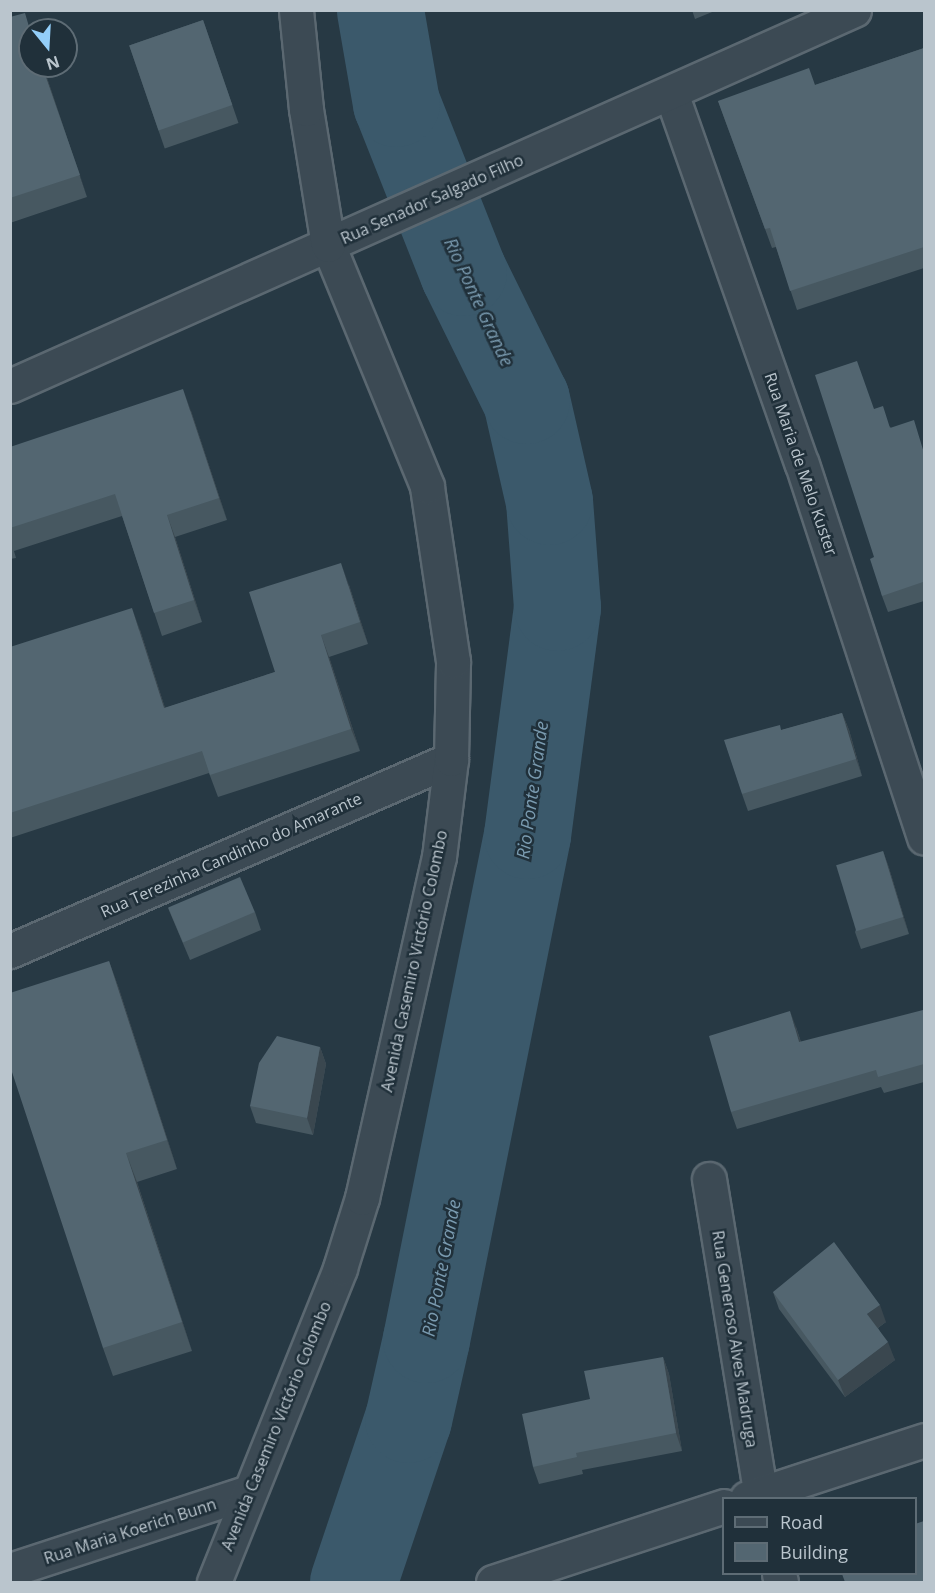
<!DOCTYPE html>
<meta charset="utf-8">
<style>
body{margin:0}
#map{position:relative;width:935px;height:1593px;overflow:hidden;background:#273944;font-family:"Open Sans",sans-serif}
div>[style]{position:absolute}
.river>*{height:87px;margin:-43.5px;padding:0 43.5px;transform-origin:43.5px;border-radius:43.5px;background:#3b596b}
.roads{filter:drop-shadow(2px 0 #5b6871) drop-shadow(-2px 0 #5b6871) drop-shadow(0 2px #5b6871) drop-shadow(0 -2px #5b6871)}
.minor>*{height:33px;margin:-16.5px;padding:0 16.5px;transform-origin:16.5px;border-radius:16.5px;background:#3c4a54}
.wall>*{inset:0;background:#475861;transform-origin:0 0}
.shaded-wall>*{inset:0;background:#3a474f}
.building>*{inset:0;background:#536671;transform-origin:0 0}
span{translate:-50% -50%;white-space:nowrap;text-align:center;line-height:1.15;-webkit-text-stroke:5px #20303a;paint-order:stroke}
.street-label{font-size:16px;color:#bac5cd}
.water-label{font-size:18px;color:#7a9bb0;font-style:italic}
.frame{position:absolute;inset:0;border:12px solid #bac5cd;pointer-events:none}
.legend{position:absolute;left:722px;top:1497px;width:195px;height:78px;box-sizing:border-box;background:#20303a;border:2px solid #5e6c75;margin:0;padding:8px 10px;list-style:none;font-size:18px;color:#bac5cd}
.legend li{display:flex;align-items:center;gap:12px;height:30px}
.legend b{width:30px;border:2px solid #5e6c75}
.north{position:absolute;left:18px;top:18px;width:60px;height:60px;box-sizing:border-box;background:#20303a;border:2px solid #5e6c75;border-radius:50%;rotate:162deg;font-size:16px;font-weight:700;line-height:24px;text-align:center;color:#bac5cd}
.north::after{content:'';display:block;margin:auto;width:21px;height:27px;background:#93cef9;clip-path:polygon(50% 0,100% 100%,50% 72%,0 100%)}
</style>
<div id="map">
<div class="river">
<div style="left:353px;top:1582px;width:172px;rotate:-71.4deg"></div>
<div style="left:408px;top:1419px;width:82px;rotate:-77.3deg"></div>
<div style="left:426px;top:1339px;width:514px;rotate:-78.67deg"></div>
<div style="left:527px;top:835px;width:230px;rotate:-82.5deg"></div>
<div style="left:557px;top:607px;width:106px;rotate:-94.3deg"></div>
<div style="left:549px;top:501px;width:104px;rotate:-102.8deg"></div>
<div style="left:526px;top:400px;width:143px;rotate:-116.2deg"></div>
<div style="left:463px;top:272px;width:182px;rotate:-111.6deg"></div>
<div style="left:396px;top:103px;width:94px;rotate:-99.8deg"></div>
</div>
<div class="roads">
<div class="minor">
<div style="left:671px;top:93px;width:393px;rotate:70.6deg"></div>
<div style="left:802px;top:464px;width:393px;rotate:71.9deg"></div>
<div style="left:10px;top:386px;width:924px;rotate:-24.01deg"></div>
<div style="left:10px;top:951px;width:481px;rotate:-23.5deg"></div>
<div style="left:709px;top:1179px;width:323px;rotate:80.7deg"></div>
<div style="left:747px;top:1498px;width:186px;rotate:-18.1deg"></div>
<div style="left:10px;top:1570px;width:251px;rotate:-18.1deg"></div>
<div style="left:779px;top:1574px;width:8px;rotate:76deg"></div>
<div style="left:214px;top:1582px;width:338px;rotate:-68.1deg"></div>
<div style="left:340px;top:1268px;width:73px;rotate:-72.6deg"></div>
<div style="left:362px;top:1198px;width:350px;rotate:-77.3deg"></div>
<div style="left:439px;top:857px;width:99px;rotate:-83deg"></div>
<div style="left:451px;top:759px;width:98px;rotate:-88.8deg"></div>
<div style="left:453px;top:661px;width:177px;rotate:-98.5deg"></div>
<div style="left:427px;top:486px;width:261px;rotate:-112.3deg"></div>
<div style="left:328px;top:245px;width:138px;rotate:-99.2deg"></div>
<div style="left:306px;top:109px;width:100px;rotate:-95.8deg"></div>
<div style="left:493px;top:1582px;width:243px;rotate:-18.2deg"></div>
</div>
</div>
<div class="wall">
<div style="clip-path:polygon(692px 10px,717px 10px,695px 19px)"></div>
<div style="clip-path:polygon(10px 17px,30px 66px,43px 66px,87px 197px,10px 223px)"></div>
<div style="left:203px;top:20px;width:109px;height:78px;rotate:71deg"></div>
<div style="clip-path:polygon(924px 48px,924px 268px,797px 310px,776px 247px,772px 248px,718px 101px,815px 85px)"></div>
<div style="clip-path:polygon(874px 409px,890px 427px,924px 451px,924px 601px,888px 612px,882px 596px,874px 557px)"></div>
<div style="clip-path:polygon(191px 411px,227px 520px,175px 537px,202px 622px,162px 636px,122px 516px,14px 551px,16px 558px,10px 559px,10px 447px)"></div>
<div style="clip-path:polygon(349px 585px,368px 644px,329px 657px,360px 751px,218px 797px,209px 773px,10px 838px,10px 647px,140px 630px,165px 708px,275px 672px)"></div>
<div style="clip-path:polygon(842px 713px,849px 730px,862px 776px,748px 811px,742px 794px,782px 730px)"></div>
<div style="clip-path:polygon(883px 851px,889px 868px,909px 934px,861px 949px,855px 932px)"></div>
<div style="clip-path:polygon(168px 908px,255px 912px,261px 930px,190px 960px)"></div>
<div style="clip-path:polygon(109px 961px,119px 989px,177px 1169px,137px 1182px,192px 1351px,113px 1376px,103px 1348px)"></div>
<div style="clip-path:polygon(924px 1014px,924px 1082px,884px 1093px,881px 1087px,737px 1129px,731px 1112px,796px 1027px,801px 1042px)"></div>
<div style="clip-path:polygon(320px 1047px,326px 1064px,313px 1135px,256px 1123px,250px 1106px)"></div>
<div style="clip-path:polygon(773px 1292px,886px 1322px,878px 1328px,895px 1360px,845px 1397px,779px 1309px)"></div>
<div style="clip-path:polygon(663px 1357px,669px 1374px,682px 1451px,582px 1470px,583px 1474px,539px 1484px,533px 1467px,590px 1399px)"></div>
</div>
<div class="shaded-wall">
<div style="clip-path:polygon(42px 66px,43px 66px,87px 197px,80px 175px)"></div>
<div style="clip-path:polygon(183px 389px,191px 411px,227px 520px,219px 498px)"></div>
<div style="clip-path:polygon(167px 515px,175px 537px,202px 622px,194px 600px)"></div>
<div style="clip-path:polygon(341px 563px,349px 585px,368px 644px,360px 622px)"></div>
<div style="clip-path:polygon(132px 608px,140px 630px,172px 730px,164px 708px)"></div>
<div style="clip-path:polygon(321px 635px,329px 657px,360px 751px,351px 729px)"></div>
<div style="clip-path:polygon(842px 713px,849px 730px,862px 776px,856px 759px)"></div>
<div style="clip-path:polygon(883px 851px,889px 868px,909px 934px,903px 917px)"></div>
<div style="clip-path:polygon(109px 961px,119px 989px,177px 1169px,167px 1140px)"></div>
<div style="clip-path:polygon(790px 1011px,796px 1027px,806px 1058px,799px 1042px)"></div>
<div style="clip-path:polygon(320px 1047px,326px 1064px,313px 1135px,307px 1118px)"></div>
<div style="clip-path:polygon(126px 1153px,137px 1182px,192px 1351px,182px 1322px)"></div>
<div style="clip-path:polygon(880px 1305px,886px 1322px,873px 1331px,867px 1314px)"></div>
<div style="clip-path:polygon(888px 1342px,895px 1360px,845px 1397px,838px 1380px)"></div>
<div style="clip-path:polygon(663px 1357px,669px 1374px,682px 1451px,676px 1433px)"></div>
</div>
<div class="building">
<div style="clip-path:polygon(25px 13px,30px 30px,30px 66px,42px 66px,80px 175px,10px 198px,10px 17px)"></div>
<div style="left:203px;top:20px;width:90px;height:78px;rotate:71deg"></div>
<div style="clip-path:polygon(924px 48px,924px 247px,790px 291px,770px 228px,765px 229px,718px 101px,809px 68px,815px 85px)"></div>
<div style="clip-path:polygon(857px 361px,874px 409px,883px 406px,890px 428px,914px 420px,924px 453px,924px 586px,923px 582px,882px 596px,870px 559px,874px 557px,815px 375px)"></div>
<div style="clip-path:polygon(183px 389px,219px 498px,167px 515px,194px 600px,154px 613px,115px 494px,10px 528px,10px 447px)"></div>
<div style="clip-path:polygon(341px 563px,360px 622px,321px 635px,351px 729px,210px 775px,202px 751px,10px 813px,10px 647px,132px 608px,164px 708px,275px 672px,249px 592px)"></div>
<div style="clip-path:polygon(842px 713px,856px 759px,742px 794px,724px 740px,780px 725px,781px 730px)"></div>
<div style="left:883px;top:851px;width:69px;height:49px;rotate:73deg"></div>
<div style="left:240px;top:877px;width:38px;height:78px;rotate:67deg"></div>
<div style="clip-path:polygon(109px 961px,167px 1140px,126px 1153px,182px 1322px,103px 1348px,10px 1066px,10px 993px)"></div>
<div style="clip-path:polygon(923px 1010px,924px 1015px,924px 1064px,878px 1077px,876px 1070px,731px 1112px,709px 1036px,790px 1011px,799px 1042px)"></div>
<div style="clip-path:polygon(277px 1036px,320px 1047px,307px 1118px,250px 1106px,259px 1063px)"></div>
<div style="clip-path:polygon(834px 1242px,880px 1305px,867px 1314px,888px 1342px,838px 1380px,773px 1292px)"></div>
<div style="clip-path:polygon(663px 1357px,676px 1433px,576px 1453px,577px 1457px,533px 1467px,522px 1414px,590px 1399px,584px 1371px)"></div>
<div style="clip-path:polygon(924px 1521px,924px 1582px,845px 1582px,842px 1574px,915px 1574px,915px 1524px)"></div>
</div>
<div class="street-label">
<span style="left:432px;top:199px;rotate:-24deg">Rua Senador Salgado Filho</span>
<span style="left:801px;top:464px;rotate:71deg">Rua Maria de Melo Kuster</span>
<span style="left:231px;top:855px;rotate:-24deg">Rua Terezinha Candinho do Amarante</span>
<span style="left:414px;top:961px;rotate:-78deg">Avenida Casemiro Victório Colombo</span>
<span style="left:735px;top:1339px;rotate:81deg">Rua Generoso Alves Madruga</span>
<span style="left:276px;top:1426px;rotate:-68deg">Avenida Casemiro Victório Colombo</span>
<span style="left:130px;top:1531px;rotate:-18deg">Rua Maria Koerich Bunn</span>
</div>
<div class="water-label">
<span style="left:479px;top:302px;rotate:65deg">Rio Ponte Grande</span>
<span style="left:532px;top:790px;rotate:-82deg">Rio Ponte Grande</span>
<span style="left:441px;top:1268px;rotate:-79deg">Rio Ponte Grande</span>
</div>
<div class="frame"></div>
<ul class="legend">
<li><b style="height:8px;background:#3c4a54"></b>Road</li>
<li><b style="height:16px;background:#536671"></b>Building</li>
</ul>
<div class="north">N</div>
</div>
